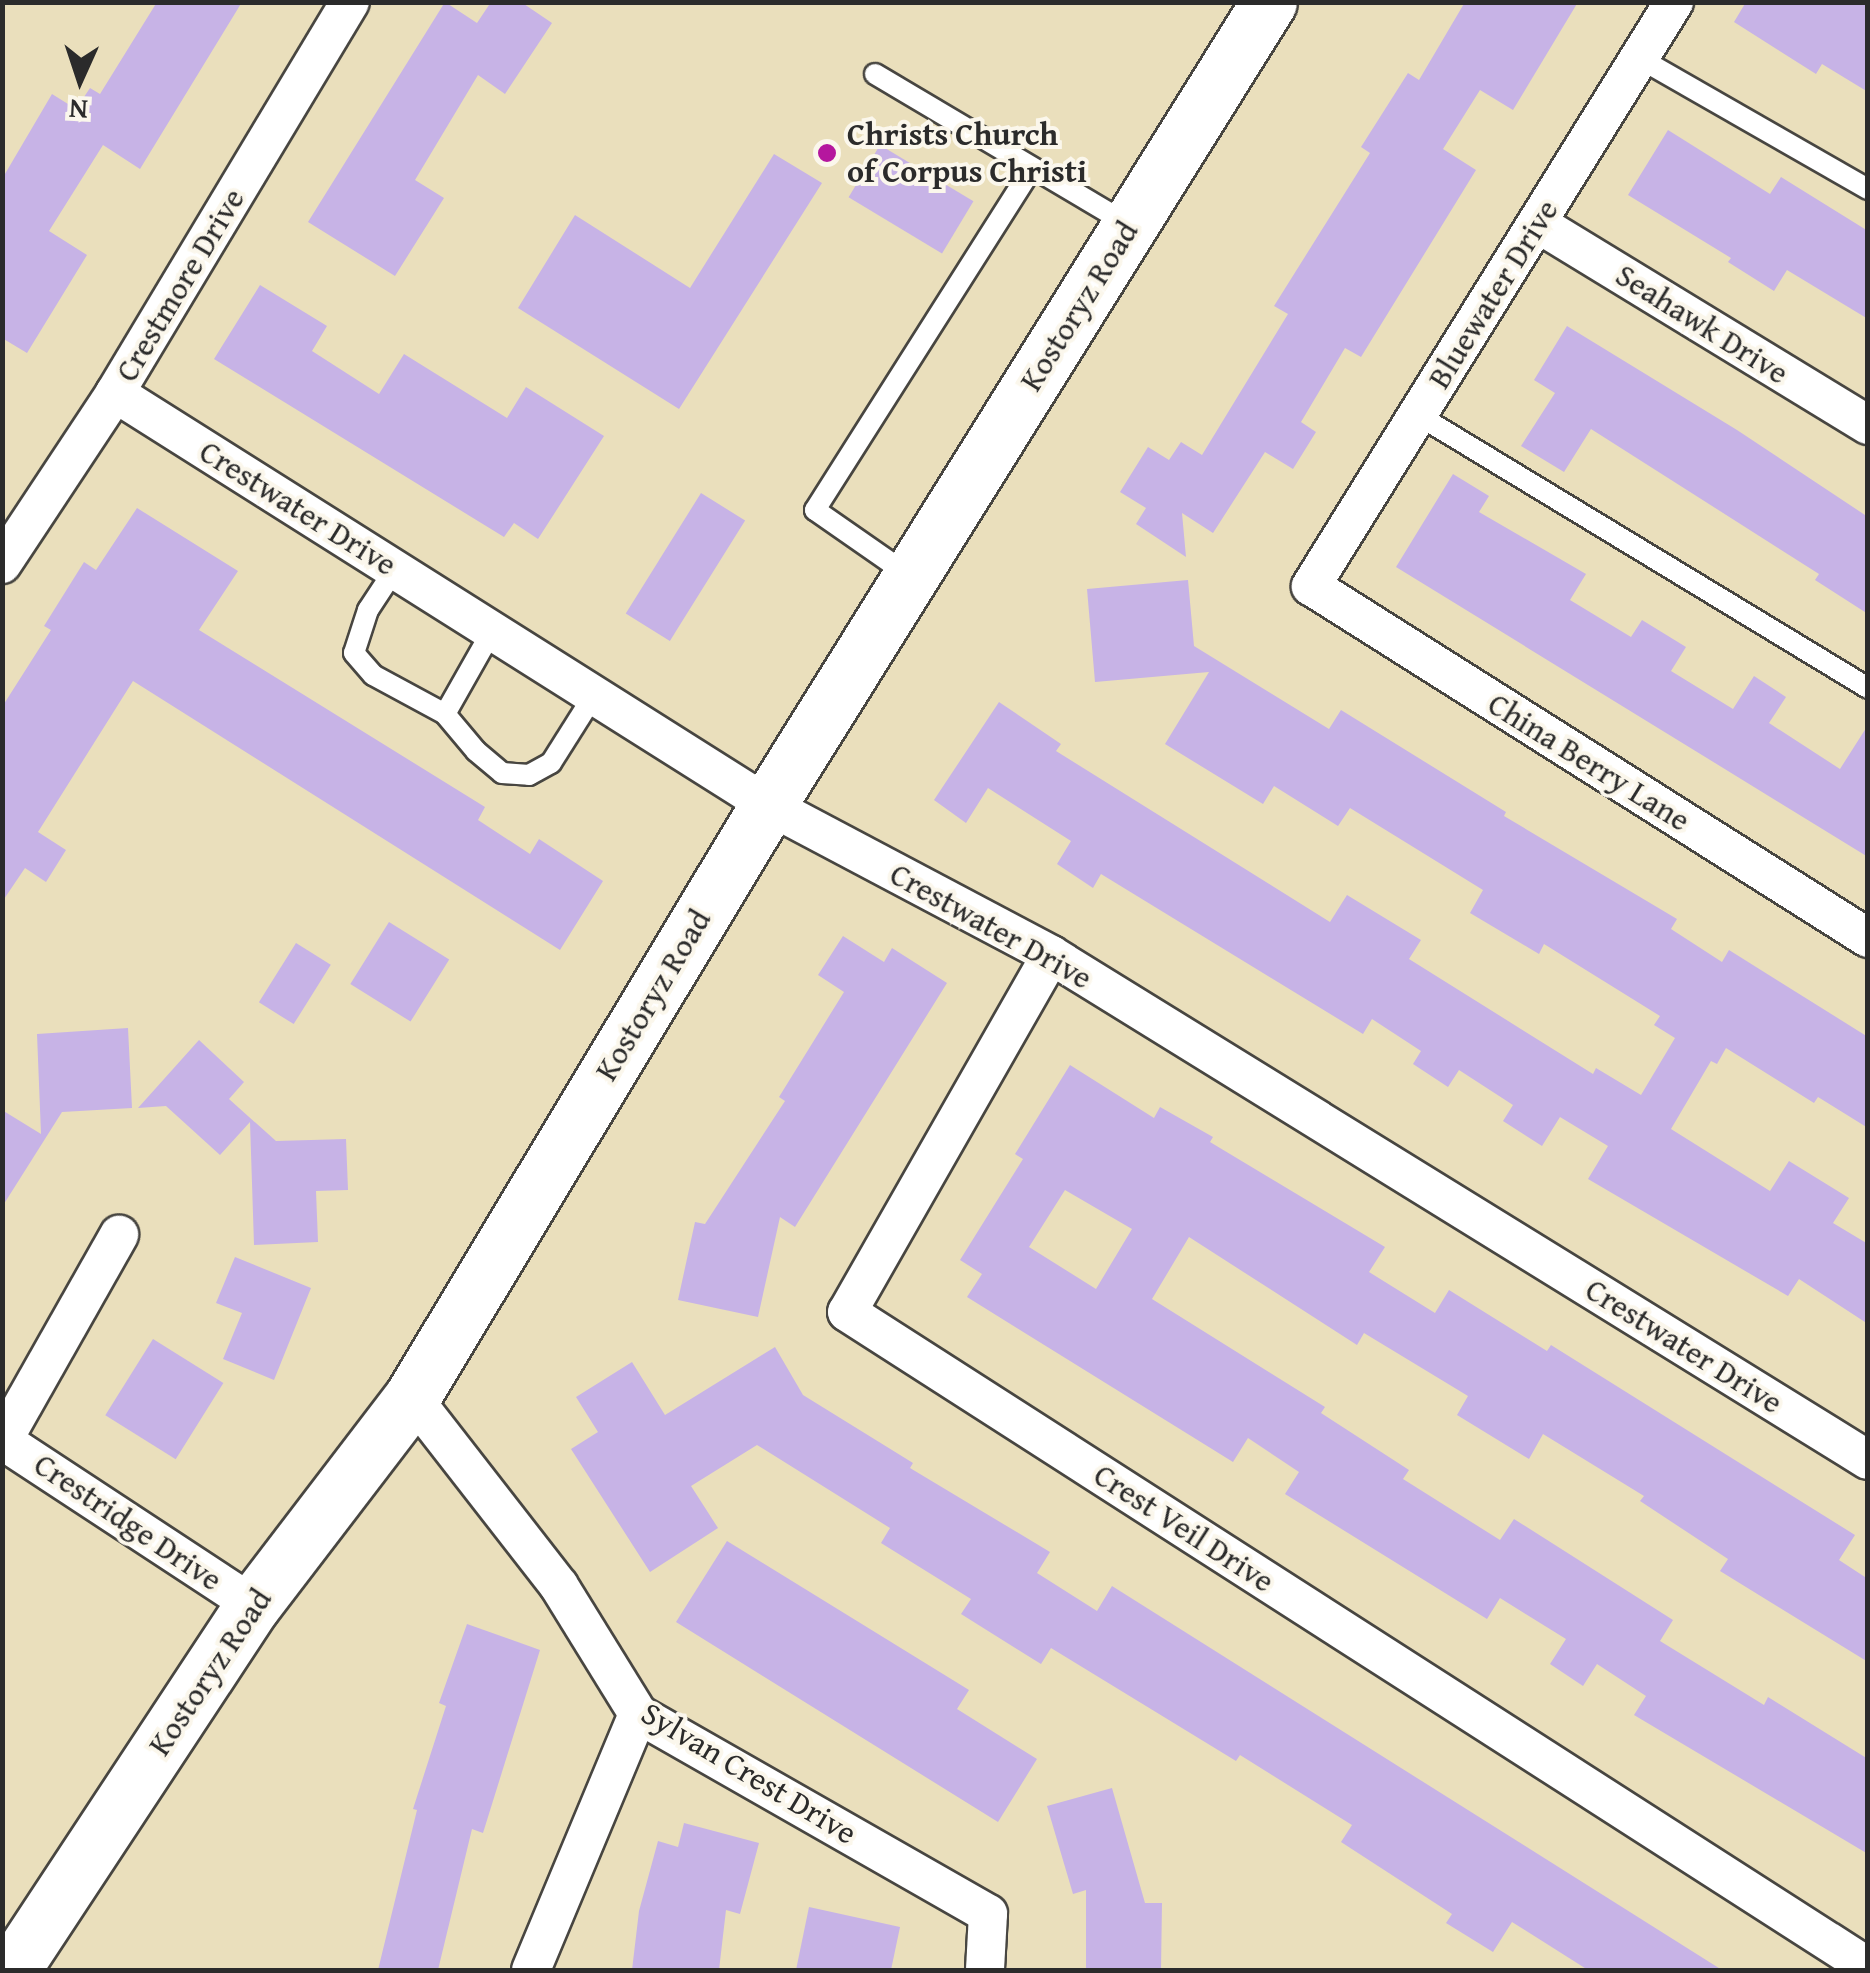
<!DOCTYPE html>
<style>
body{margin:0}
#map{position:relative;width:1870px;height:1973px;overflow:hidden;background:#eadfbc;font-family:"Gentium Book Plus",serif}
div>[style]{position:absolute}
.building>*{inset:0;background:#c7b3e6;transform-origin:0 0}
.roads{filter:drop-shadow(2px 0 #484641) drop-shadow(-2px 0 #484641) drop-shadow(0 2px #484641) drop-shadow(0 -2px #484641)}
.service>*{height:20px;margin:-10px;padding:0 10px;transform-origin:10px;border-radius:10px;background:#fff}
.minor>*{height:38px;margin:-19px;padding:0 19px;transform-origin:19px;border-radius:19px;background:#fff}
.secondary>*{height:55px;margin:-27.5px;padding:0 27.5px;transform-origin:27.5px;border-radius:27.5px;background:#fff}
.dots>*{width:28px;height:28px;translate:-50% -50%;box-sizing:border-box;border:5px solid #fbf7ec;border-radius:50%}
span{translate:-50% -50%;white-space:nowrap;text-align:center;line-height:1.15;-webkit-text-stroke:8px #fbf7ec;paint-order:stroke}
.poi-label{font-size:32px;color:#2b2b2b;font-weight:700}
.left{translate:0 -50%;text-align:left}
.street-label{font-size:32px;color:#2b2b2b}
.frame{position:absolute;inset:0;border:5px solid #2b2b2b;pointer-events:none}
.north{position:absolute;left:30px;top:30px;width:100px;height:100px;-webkit-text-stroke:8px #fbf7ec;paint-order:stroke;rotate:183deg;font-size:28px;font-weight:700;line-height:40px;text-align:center;color:#2b2b2b}
.north::after{content:'';display:block;margin:auto;width:35px;height:45px;background:#2b2b2b;clip-path:polygon(50% 0,100% 100%,50% 72%,0 100%)}
</style>
<div id="map">
<div class="building">
<div style="clip-path:polygon(157px 2px,242px 2px,140px 169px,103px 145px,49px 231px,87px 255px,27px 353px,2px 338px,2px 179px,52px 94px,76px 109px,90px 88px,100px 94px)"></div>
<div style="clip-path:polygon(445px 2px,477px 23px,491px 2px,521px 2px,552px 23px,505px 94px,478px 75px,415px 180px,444px 198px,395px 276px,308px 222px)"></div>
<div style="clip-path:polygon(1465px 2px,1578px 2px,1513px 110px,1480px 90px,1443px 149px,1476px 170px,1361px 357px,1345px 348px,1301px 422px,1316px 432px,1293px 469px,1265px 452px,1213px 533px,1182px 513px,1186px 557px,1136px 524px,1146px 508px,1120px 492px,1148px 447px,1169px 460px,1181px 442px,1202px 455px,1288px 314px,1274px 306px,1370px 153px,1361px 147px,1408px 73px,1419px 80px)"></div>
<div style="clip-path:polygon(1746px 2px,1868px 2px,1868px 92px,1822px 64px,1816px 74px,1734px 22px)"></div>
<div style="clip-path:polygon(1668px 130px,1770px 194px,1781px 177px,1868px 231px,1868px 319px,1787px 270px,1774px 291px,1728px 262px,1731px 258px,1628px 195px)"></div>
<div style="left:880px;top:145px;width:109px;height:61px;rotate:31deg"></div>
<div style="clip-path:polygon(774px 154px,822px 183px,679px 409px,518px 308px,575px 215px,690px 288px)"></div>
<div style="clip-path:polygon(260px 285px,327px 326px,312px 351px,379px 394px,404px 354px,507px 418px,526px 387px,604px 436px,538px 539px,514px 523px,504px 537px,214px 359px)"></div>
<div style="clip-path:polygon(1567px 326px,1737px 430px,1868px 517px,1868px 614px,1815px 580px,1819px 574px,1591px 429px,1564px 472px,1521px 446px,1555px 393px,1534px 380px)"></div>
<div style="clip-path:polygon(1453px 474px,1489px 496px,1479px 512px,1586px 574px,1570px 600px,1631px 637px,1642px 620px,1686px 647px,1671px 671px,1733px 709px,1754px 676px,1786px 697px,1769px 723px,1840px 769px,1868px 725px,1868px 857px,1396px 567px)"></div>
<div style="left:701px;top:493px;width:52px;height:142px;rotate:32deg"></div>
<div style="clip-path:polygon(137px 508px,238px 571px,199px 630px,485px 807px,478px 820px,530px 854px,539px 839px,603px 881px,560px 950px,133px 681px,38px 832px,66px 850px,46px 882px,25px 868px,2px 902px,2px 707px,51px 630px,44px 626px,84px 562px,96px 570px)"></div>
<div style="clip-path:polygon(1188px 580px,1194px 646px,1329px 729px,1341px 710px,1506px 812px,1504px 816px,1677px 919px,1671px 929px,1722px 962px,1729px 950px,1868px 1037px,1868px 1128px,1818px 1097px,1814px 1103px,1726px 1048px,1717px 1064px,1711px 1061px,1671px 1129px,1770px 1191px,1789px 1161px,1849px 1198px,1833px 1223px,1868px 1244px,1868px 1324px,1799px 1279px,1788px 1296px,1588px 1179px,1608px 1146px,1560px 1117px,1542px 1146px,1503px 1121px,1513px 1105px,1459px 1070px,1448px 1087px,1413px 1064px,1421px 1051px,1372px 1019px,1363px 1034px,1101px 874px,1093px 888px,1057px 864px,1071px 841px,988px 788px,966px 823px,934px 800px,999px 702px,1061px 744px,1056px 751px,1330px 922px,1347px 895px,1421px 940px,1409px 959px,1593px 1074px,1596px 1068px,1641px 1095px,1675px 1038px,1654px 1025px,1660px 1016px,1544px 944px,1539px 954px,1470px 913px,1483px 890px,1350px 808px,1338px 826px,1274px 786px,1263px 804px,1165px 744px,1209px 672px,1095px 682px,1087px 589px)"></div>
<div style="left:389px;top:922px;width:71px;height:73px;rotate:32deg"></div>
<div style="clip-path:polygon(843px 936px,884px 962px,892px 948px,947px 983px,795px 1227px,780px 1217px,758px 1317px,678px 1300px,695px 1222px,705px 1224px,785px 1101px,779px 1097px,844px 992px,818px 975px)"></div>
<div style="left:296px;top:943px;width:41px;height:70px;rotate:32deg"></div>
<div style="clip-path:polygon(128px 1028px,132px 1108px,62px 1112px,2px 1207px,2px 1110px,41px 1134px,37px 1034px)"></div>
<div style="clip-path:polygon(199px 1040px,244px 1082px,229px 1099px,276px 1141px,346px 1139px,348px 1190px,316px 1191px,318px 1242px,254px 1245px,250px 1122px,220px 1155px,166px 1106px,138px 1108px)"></div>
<div style="clip-path:polygon(evenodd,1070px 1065px,1154px 1118px,1160px 1107px,1213px 1137px,1210px 1142px,1385px 1247px,1369px 1272px,1435px 1313px,1449px 1290px,1547px 1351px,1551px 1345px,1855px 1535px,1839px 1560px,1868px 1579px,1868px 1662px,1720px 1571px,1728px 1559px,1640px 1501px,1644px 1496px,1543px 1434px,1529px 1459px,1457px 1415px,1468px 1396px,1364px 1333px,1357px 1345px,1189px 1237px,1152px 1299px,1325px 1407px,1321px 1413px,1409px 1470px,1403px 1479px,1500px 1540px,1514px 1519px,1673px 1620px,1660px 1641px,1764px 1705px,1768px 1697px,1868px 1759px,1868px 1854px,1634px 1715px,1646px 1696px,1597px 1664px,1583px 1686px,1550px 1664px,1566px 1639px,1500px 1598px,1487px 1619px,1285px 1494px,1299px 1472px,1248px 1438px,1233px 1462px,967px 1297px,982px 1274px,960px 1260px,1023px 1159px,1015px 1154px,1070px 1065px,1065px 1190px,1132px 1229px,1096px 1289px,1029px 1247px,1065px 1190px)"></div>
<div style="clip-path:polygon(235px 1257px,311px 1288px,274px 1380px,223px 1359px,242px 1313px,216px 1303px)"></div>
<div style="left:153px;top:1339px;width:83px;height:90px;rotate:32deg"></div>
<div style="clip-path:polygon(775px 1347px,803px 1395px,913px 1463px,910px 1468px,1050px 1552px,1037px 1573px,1097px 1611px,1112px 1586px,1722px 1970px,1588px 1970px,1512px 1922px,1493px 1952px,1446px 1923px,1452px 1914px,1341px 1842px,1352px 1825px,1240px 1755px,1236px 1761px,1051px 1648px,1041px 1664px,961px 1614px,971px 1599px,881px 1543px,890px 1528px,757px 1445px,691px 1486px,718px 1528px,650px 1572px,571px 1449px,598px 1432px,576px 1397px,632px 1362px,665px 1415px)"></div>
<div style="clip-path:polygon(727px 1541px,969px 1690px,957px 1709px,1037px 1759px,998px 1822px,676px 1622px)"></div>
<div style="clip-path:polygon(467px 1624px,540px 1650px,483px 1833px,472px 1829px,438px 1970px,378px 1970px,417px 1810px,413px 1809px,446px 1706px,439px 1703px)"></div>
<div style="clip-path:polygon(1112px 1788px,1145px 1903px,1162px 1903px,1161px 1970px,1086px 1970px,1086px 1890px,1073px 1894px,1047px 1806px)"></div>
<div style="clip-path:polygon(684px 1823px,759px 1843px,740px 1914px,726px 1910px,719px 1970px,632px 1970px,639px 1911px,658px 1841px,678px 1847px)"></div>
<div style="clip-path:polygon(809px 1907px,900px 1927px,891px 1970px,796px 1970px)"></div>
</div>
<div class="roads">
<div class="service">
<div style="left:1639px;top:58px;width:264px;rotate:29.8deg"></div>
<div style="left:875px;top:74px;width:294px;rotate:30.7deg"></div>
<div style="left:1418px;top:415px;width:526px;rotate:31.24deg"></div>
<div style="left:395px;top:569px;width:49px;rotate:123.4deg"></div>
<div style="left:368px;top:610px;width:45px;rotate:108deg"></div>
<div style="left:354px;top:653px;width:29px;rotate:49deg"></div>
<div style="left:373px;top:675px;width:82px;rotate:28.4deg"></div>
<div style="left:445px;top:714px;width:48px;rotate:50deg"></div>
<div style="left:476px;top:751px;width:34px;rotate:40deg"></div>
<div style="left:502px;top:773px;width:27px;rotate:4deg"></div>
<div style="left:529px;top:775px;width:25px;rotate:-29deg"></div>
<div style="left:551px;top:763px;width:80px;rotate:-57.7deg"></div>
<div style="left:907px;top:574px;width:112px;rotate:-145.2deg"></div>
<div style="left:815px;top:510px;width:405px;rotate:-57.6deg"></div>
<div style="left:445px;top:714px;width:95px;rotate:-60.5deg"></div>
</div>
<div class="minor">
<div style="left:1674px;top:2px;width:688px;rotate:121.86deg"></div>
<div style="left:1311px;top:586px;width:659px;rotate:32.29deg"></div>
<div style="left:1537px;top:223px;width:388px;rotate:31.4deg"></div>
<div style="left:115px;top:393px;width:772px;rotate:32.25deg"></div>
<div style="left:768px;top:805px;width:320px;rotate:27.9deg"></div>
<div style="left:1051px;top:955px;width:960px;rotate:31.72deg"></div>
<div style="left:2px;top:564px;width:205px;rotate:-56.5deg"></div>
<div style="left:115px;top:393px;width:456px;rotate:-59deg"></div>
<div style="left:1051px;top:955px;width:411px;rotate:119.7deg"></div>
<div style="left:847px;top:1312px;width:1213px;rotate:32.68deg"></div>
<div style="left:412px;top:1397px;width:239px;rotate:52.1deg"></div>
<div style="left:559px;top:1586px;width:150px;rotate:58.3deg"></div>
<div style="left:638px;top:1714px;width:403px;rotate:29.7deg"></div>
<div style="left:988px;top:1914px;width:56px;rotate:93.1deg"></div>
<div style="left:2px;top:1440px;width:300px;rotate:33.3deg"></div>
<div style="left:3px;top:1440px;width:236px;rotate:-60.5deg"></div>
<div style="left:531px;top:1970px;width:277px;rotate:-67.3deg"></div>
</div>
<div class="secondary">
<div style="left:12px;top:1970px;width:437px;rotate:-56.6deg"></div>
<div style="left:253px;top:1605px;width:262px;rotate:-52.6deg"></div>
<div style="left:412px;top:1397px;width:691px;rotate:-58.98deg"></div>
<div style="left:768px;top:805px;width:946px;rotate:-58.04deg"></div>
</div>
</div>
<div class="dots">
<div style="left:827px;top:153px;background:#b5179e"></div>
</div>
<div class="poi-label">
<span class="left" style="left:847px;top:153px">Christs Church<br>of Corpus Christi</span>
</div>
<div class="street-label">
<span style="left:180px;top:285px;rotate:-59deg">Crestmore Drive</span>
<span style="left:1493px;top:294px;rotate:-58deg">Bluewater Drive</span>
<span style="left:1079px;top:306px;rotate:-58deg">Kostoryz Road</span>
<span style="left:1702px;top:324px;rotate:32deg">Seahawk Drive</span>
<span style="left:298px;top:508px;rotate:32deg">Crestwater Drive</span>
<span style="left:1589px;top:762px;rotate:32deg">China Berry Lane</span>
<span style="left:991px;top:926px;rotate:29deg">Crestwater Drive</span>
<span style="left:653px;top:995px;rotate:-59deg">Kostoryz Road</span>
<span style="left:1684px;top:1346px;rotate:32deg">Crestwater Drive</span>
<span style="left:128px;top:1522px;rotate:34deg">Crestridge Drive</span>
<span style="left:1184px;top:1528px;rotate:33deg">Crest Veil Drive</span>
<span style="left:210px;top:1672px;rotate:-56deg">Kostoryz Road</span>
<span style="left:749px;top:1773px;rotate:31deg">Sylvan Crest Drive</span>
</div>
<div class="frame"></div>
<div class="north">N</div>
</div>
